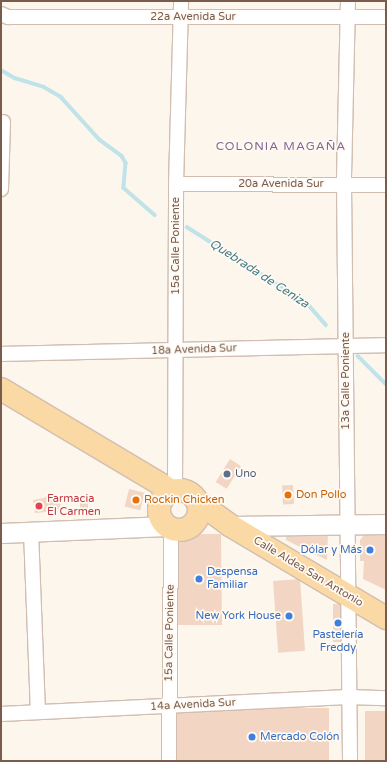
<!DOCTYPE html>
<meta charset="utf-8">
<style>
body{margin:0}
#map{position:relative;width:387px;height:762px;overflow:hidden;background:#fdf6ec;font-family:"Varela Round",sans-serif}
div>[style]{position:absolute}
.stream>*{height:3.5px;margin:-1.75px;padding:0 1.75px;transform-origin:1.75px;border-radius:1.75px;background:#bfe3e8}
.building>*{inset:0;background:#f3d5c3;transform-origin:0 0}
.roads{filter:drop-shadow(1px 0 #d1beb0) drop-shadow(-1px 0 #d1beb0) drop-shadow(0 1px #d1beb0) drop-shadow(0 -1px #d1beb0)}
.street>*{height:14px;margin:-7px;padding:0 7px;transform-origin:7px;border-radius:7px;background:#fff}
.secondary>*{height:19px;margin:-9.5px;padding:0 9.5px;transform-origin:9.5px;border-radius:9.5px;background:#fff}
.primary>*{height:22px;margin:-11px;padding:0 11px;transform-origin:11px;border-radius:11px;background:#fbd9a5}
.primary>.ring{margin:-11px;padding:0;box-sizing:content-box;background:none;border:22px solid #fbd9a5;border-radius:50%}
.dots>*{width:11px;height:11px;translate:-50% -50%;box-sizing:border-box;border:2px solid #fffaf3;border-radius:50%}
span{translate:-50% -50%;white-space:nowrap;text-align:center;line-height:1.15;-webkit-text-stroke:3.5px #fffaf3;paint-order:stroke}
.street-label{font-size:11px;color:#7a5c4d}
.service-label{font-size:11px;color:#4e5e75}
.left{translate:0 -50%;text-align:left}
.food-label{font-size:11px;color:#c56008}
.health-label{font-size:11px;color:#be3a42}
.shop-label{font-size:11px;color:#366cbe}
.right{translate:-100% -50%;text-align:right}
.neighbourhood-label{font-size:12px;color:#846695;letter-spacing:1px}
.water-label{font-size:12px;color:#437c86;font-style:italic}
.frame{position:absolute;inset:0;border:2px solid #7a5c4d;pointer-events:none}
</style>
<div id="map">
<div class="stream">
<div style="left:1px;top:70px;width:16px;rotate:30deg"></div>
<div style="left:15px;top:78px;width:30px;rotate:17deg"></div>
<div style="left:44px;top:87px;width:20px;rotate:30deg"></div>
<div style="left:61px;top:97px;width:58px;rotate:47.8deg"></div>
<div style="left:100px;top:140px;width:27px;rotate:36deg"></div>
<div style="left:122px;top:156px;width:8px;rotate:60deg"></div>
<div style="left:126px;top:163px;width:25px;rotate:95deg"></div>
<div style="left:124px;top:188px;width:41px;rotate:41.1deg"></div>
<div style="left:187px;top:227px;width:142px;rotate:32.3deg"></div>
<div style="left:307px;top:303px;width:29px;rotate:49deg"></div>
<div style="left:358px;top:356px;width:40px;rotate:45deg"></div>
</div>
<div class="building">
<div style="left:230px;top:459px;width:13px;height:27px;rotate:32deg"></div>
<div style="left:293px;top:485px;width:19px;height:11px;rotate:87deg"></div>
<div style="left:129px;top:489px;width:16px;height:18px;rotate:14deg"></div>
<div style="clip-path:polygon(50px 493px,63px 498px,58px 511px,35px 513px,33px 500px,44px 498px)"></div>
<div style="left:80px;top:495px;width:8px;height:14px"></div>
<div style="clip-path:polygon(286px 532px,328px 533px,327px 560px,286px 540px)"></div>
<div style="clip-path:polygon(188px 534px,221px 534px,222px 625px,178px 625px,177px 546px,180px 537px)"></div>
<div style="clip-path:polygon(365px 534px,386px 535px,386px 590px,363px 579px,364px 561px,360px 561px,360px 540px)"></div>
<div style="left:300px;top:579px;width:72px;height:27px;rotate:86deg"></div>
<div style="left:333px;top:604px;width:11px;height:38px"></div>
<div style="left:329px;top:708px;width:53px;height:154px;rotate:90deg"></div>
<div style="left:365px;top:711px;width:21px;height:50px"></div>
</div>
<div class="roads">
<div class="street">
<div style="left:348px;top:1px;width:183px;rotate:91.3deg"></div>
<div style="left:344px;top:184px;width:577px;rotate:89.4deg"></div>
<div style="left:1px;top:14px;width:8px;rotate:23deg"></div>
<div style="left:8px;top:17px;width:378px"></div>
<div style="left:176px;top:184px;width:210px;rotate:0.3deg"></div>
<div style="left:1px;top:189px;width:67px;rotate:-88.3deg"></div>
<div style="left:1px;top:354px;width:385px;rotate:-1.3deg"></div>
<div style="left:175px;top:491px;width:307px;rotate:-89.8deg"></div>
<div style="left:176px;top:184px;width:183px;rotate:-88.4deg"></div>
<div style="left:31px;top:531px;width:181px;rotate:87.8deg"></div>
<div style="left:1px;top:714px;width:347px;rotate:-2.8deg"></div>
<div style="left:348px;top:697px;width:38px;rotate:2deg"></div>
<div style="left:169px;top:761px;width:233px;rotate:-89.5deg"></div>
</div>
<div class="secondary">
<div style="left:231px;top:526px;width:155px;rotate:-0.7deg"></div>
<div style="left:1px;top:533px;width:166px;rotate:-2.4deg"></div>
</div>
<div class="primary">
<div style="left:1px;top:389px;width:199px;rotate:30.8deg"></div>
<div class="ring" style="left:159px;top:490px;width:18px;height:18px"></div>
<div style="left:197px;top:501px;width:42px;rotate:36.3deg"></div>
<div style="left:231px;top:526px;width:180px;rotate:30.7deg"></div>
</div>
</div>
<div class="dots">
<div style="left:227px;top:474px;background:#5c6f8a"></div>
<div style="left:288px;top:495px;background:#e8710a"></div>
<div style="left:136px;top:500px;background:#e8710a"></div>
<div style="left:39px;top:506px;background:#e0444e"></div>
<div style="left:370px;top:550px;background:#3f7fe0"></div>
<div style="left:199px;top:579px;background:#3f7fe0"></div>
<div style="left:289px;top:616px;background:#3f7fe0"></div>
<div style="left:338px;top:623px;background:#3f7fe0"></div>
<div style="left:252px;top:737px;background:#3f7fe0"></div>
</div>
<div class="street-label">
<span style="left:193px;top:17px">22a Avenida Sur</span>
<span style="left:281px;top:184px">20a Avenida Sur</span>
<span style="left:176px;top:246px;rotate:-90deg">15a Calle Poniente</span>
<span style="left:194px;top:350px;rotate:-2deg">18a Avenida Sur</span>
<span style="left:346px;top:381px;rotate:-90deg">13a Calle Poniente</span>
<span style="left:308px;top:572px;rotate:31deg">Calle Aldea San Antonio</span>
<span style="left:170px;top:633px;rotate:-89deg">15a Calle Poniente</span>
<span style="left:193px;top:705px;rotate:-3deg">14a Avenida Sur</span>
</div>
<div class="service-label">
<span class="left" style="left:235px;top:474px">Uno</span>
</div>
<div class="food-label">
<span class="left" style="left:296px;top:495px">Don Pollo</span>
<span class="left" style="left:144px;top:500px">Rockin Chicken</span>
</div>
<div class="health-label">
<span class="left" style="left:47px;top:506px">Farmacia<br>El Carmen</span>
</div>
<div class="shop-label">
<span class="right" style="left:362px;top:550px">Dólar y Más</span>
<span class="left" style="left:207px;top:579px">Despensa<br>Familiar</span>
<span class="right" style="left:281px;top:616px">New York House</span>
<span style="left:338px;top:642px">Pastelería<br>Freddy</span>
<span class="left" style="left:260px;top:737px">Mercado Colón</span>
</div>
<div class="neighbourhood-label">
<span style="left:281px;top:147px">COLONIA MAGAÑA</span>
</div>
<div class="water-label">
<span style="left:259px;top:274px;rotate:33deg">Quebrada de Ceniza</span>
</div>
<div class="frame"></div>
</div>
